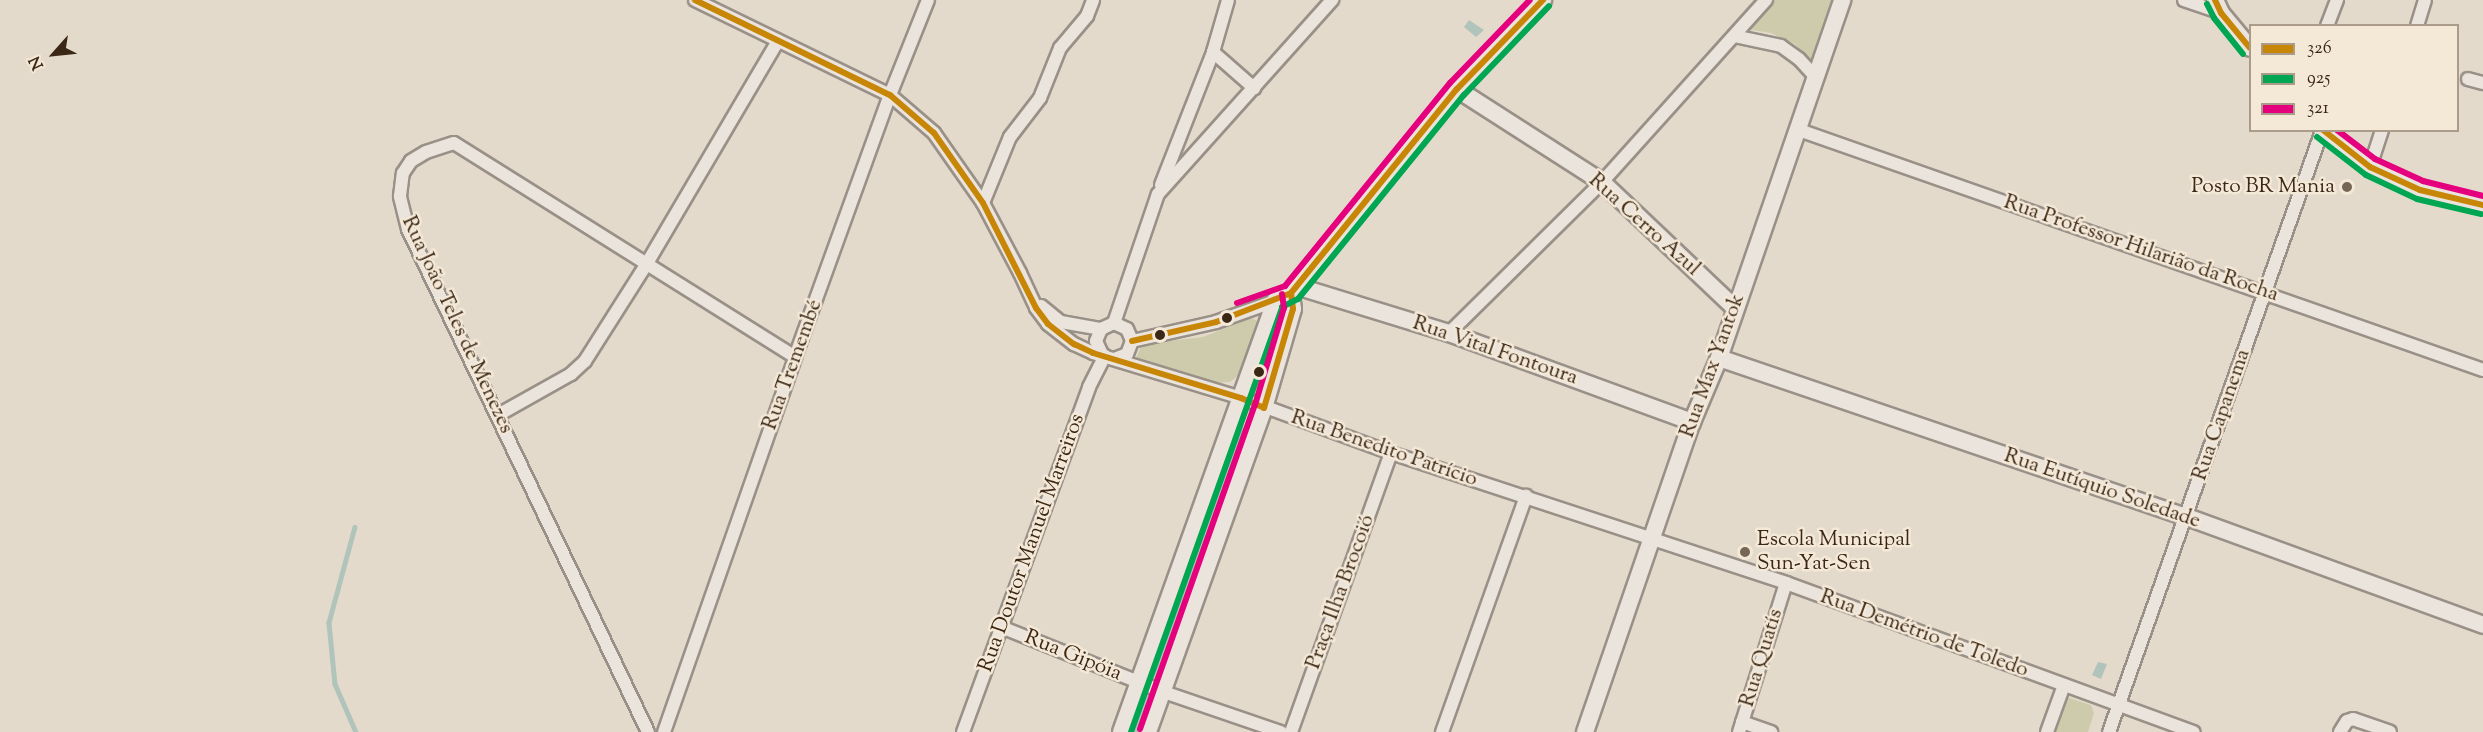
<!DOCTYPE html>
<meta charset="utf-8">
<style>
body{margin:0}
#map{position:relative;width:2483px;height:732px;overflow:hidden;background:#e4dacc;font-family:"Sorts Mill Goudy",serif}
div>[style]{position:absolute}
.green>*{inset:0;background:#cecbac}
.water>*{inset:0;background:#b0c4bb}
.stream>*{height:4.5px;margin:-2.25px;padding:0 2.25px;transform-origin:2.25px;border-radius:2.25px;background:#b0c4bb}
.canal>*{height:15px;margin:-7.5px;padding:0 7.5px;transform-origin:7.5px;border-radius:7.5px;background:#b0c4bb}
.roads{filter:drop-shadow(2px 0 #999087) drop-shadow(-2px 0 #999087) drop-shadow(0 2px #999087) drop-shadow(0 -2px #999087)}
.street>*{height:12px;margin:-6px;padding:0 6px;transform-origin:6px;border-radius:6px;background:#eae4dd}
.secondary>*{height:16px;margin:-8px;padding:0 8px;transform-origin:8px;border-radius:8px;background:#eae4dd}
.bus-1>*{height:6px;margin:-3px;padding:0 3px;transform-origin:3px;border-radius:3px;background:#c88606}
.bus-2>*{height:6px;margin:-3px;padding:0 3px;transform-origin:3px;border-radius:3px;background:#00a651}
.bus-3>*{height:6px;margin:-3px;padding:0 3px;transform-origin:3px;border-radius:3px;background:#e5007d}
.dots>*{width:16px;height:16px;translate:-50% -50%;box-sizing:border-box;border:3px solid #f4e8d7;border-radius:50%}
span{translate:-50% -50%;white-space:nowrap;text-align:center;line-height:1.15;-webkit-text-stroke:5px #f4e8d7;paint-order:stroke}
.poi-label{font-size:21px;color:#3b2716}
.right{translate:-100% -50%;text-align:right}
.left{translate:0 -50%;text-align:left}
.street-label{font-size:21px;color:#3b2716}
.legend{position:absolute;left:2249px;top:24px;width:210px;height:108px;box-sizing:border-box;background:#f4e8d7;border:2px solid #aa9b8a;margin:0;padding:8px 10px;list-style:none;font-size:18px;color:#3b2716}
.legend li{display:flex;align-items:center;gap:12px;height:30px}
.legend b{width:30px;border:2px solid #aa9b8a}
.north{position:absolute;left:24px;top:24px;width:60px;height:60px;-webkit-text-stroke:4px #f4e8d7;paint-order:stroke;rotate:243deg;font-size:16px;font-weight:700;line-height:24px;text-align:center;color:#3b2716}
.north::after{content:'';display:block;margin:auto;width:21px;height:27px;background:#3b2716;clip-path:polygon(50% 0,100% 100%,50% 72%,0 100%)}
</style>
<div id="map">
<div class="green">
<div style="clip-path:polygon(1775px 0,1837px 0,1820px 47px,1810px 61px,1795px 44px,1771px 33px,1745px 29px,1761px 10px)"></div>
<div style="clip-path:polygon(1251px 318px,1256px 320px,1259px 328px,1241px 373px,1230px 382px,1216px 383px,1136px 358px,1142px 344px,1203px 337px)"></div>
<div style="clip-path:polygon(2066px 697px,2091px 705px,2094px 713px,2088px 732px,2047px 732px)"></div>
</div>
<div class="water">
<div style="clip-path:polygon(1469px 20px,1484px 30px,1476px 37px,1464px 27px)"></div>
<div style="clip-path:polygon(2098px 662px,2107px 664px,2101px 679px,2092px 675px)"></div>
</div>
<div class="stream">
<div style="left:355px;top:527px;width:99px;rotate:105.2deg"></div>
<div style="left:329px;top:623px;width:61px;rotate:84.4deg"></div>
<div style="left:335px;top:684px;width:52px;rotate:66.4deg"></div>
</div>
<div class="canal">
<div style="left:1132px;top:732px;width:317px;rotate:-70.2deg"></div>
</div>
<div class="roads">
<div class="street">
<div style="left:695px;top:0;width:217px;rotate:26deg"></div>
<div style="left:890px;top:95px;width:58px;rotate:40.8deg"></div>
<div style="left:934px;top:133px;width:85px;rotate:55deg"></div>
<div style="left:983px;top:203px;width:79px;rotate:62.1deg"></div>
<div style="left:1020px;top:273px;width:38px;rotate:65deg"></div>
<div style="left:1036px;top:308px;width:20px;rotate:53deg"></div>
<div style="left:1048px;top:324px;width:33px;rotate:38deg"></div>
<div style="left:1074px;top:344px;width:21px;rotate:25deg"></div>
<div style="left:1093px;top:353px;width:155px;rotate:16.9deg"></div>
<div style="left:1241px;top:398px;width:160px;rotate:20.1deg"></div>
<div style="left:1391px;top:453px;width:416px;rotate:18.2deg"></div>
<div style="left:1786px;top:583px;width:434px;rotate:20.1deg"></div>
<div style="left:2184px;top:0;width:39px;rotate:19deg"></div>
<div style="left:2327px;top:26px;width:28px;rotate:-69deg"></div>
<div style="left:2417px;top:26px;width:27px;rotate:-73deg"></div>
<div style="left:1734px;top:36px;width:48px;rotate:12deg"></div>
<div style="left:1781px;top:46px;width:22px;rotate:36deg"></div>
<div style="left:1799px;top:59px;width:25px;rotate:47deg"></div>
<div style="left:1213px;top:52px;width:55px;rotate:41.3deg"></div>
<div style="left:2468px;top:79px;width:16px;rotate:15deg"></div>
<div style="left:1799px;top:130px;width:725px;rotate:19.33deg"></div>
<div style="left:2370px;top:167px;width:39px;rotate:-72deg"></div>
<div style="left:1161px;top:185px;width:143px;rotate:-68.6deg"></div>
<div style="left:1213px;top:52px;width:54px;rotate:-73.9deg"></div>
<div style="left:983px;top:203px;width:71px;rotate:-67.8deg"></div>
<div style="left:1010px;top:137px;width:49px;rotate:-52.4deg"></div>
<div style="left:1040px;top:98px;width:54px;rotate:-68.2deg"></div>
<div style="left:1060px;top:48px;width:42px;rotate:-49.8deg"></div>
<div style="left:1087px;top:16px;width:17px;rotate:-69deg"></div>
<div style="left:1041px;top:306px;width:26px;rotate:39deg"></div>
<div style="left:1061px;top:322px;width:41px;rotate:9.9deg"></div>
<div style="left:1114px;top:323px;width:136px;rotate:-71.2deg"></div>
<div style="left:1158px;top:194px;width:261px;rotate:-48.1deg"></div>
<div style="left:1449px;top:333px;width:215px;rotate:-44.6deg"></div>
<div style="left:1602px;top:182px;width:245px;rotate:-48deg"></div>
<div style="left:1132px;top:341px;width:86px;rotate:-12.7deg"></div>
<div style="left:1216px;top:322px;width:63px;rotate:-19.6deg"></div>
<div style="left:1275px;top:301px;width:5px;rotate:22deg"></div>
<div style="left:1102px;top:354px;width:14px;rotate:-115deg"></div>
<div style="left:1096px;top:341px;width:13px;rotate:-67deg"></div>
<div style="left:1101px;top:329px;width:14px;rotate:-25deg"></div>
<div style="left:1114px;top:323px;width:14px;rotate:25deg"></div>
<div style="left:1127px;top:329px;width:13px;rotate:67deg"></div>
<div style="left:1132px;top:341px;width:14px;rotate:111deg"></div>
<div style="left:1127px;top:354px;width:14px;rotate:159deg"></div>
<div style="left:498px;top:415px;width:84px;rotate:-29.3deg"></div>
<div style="left:571px;top:374px;width:19px;rotate:-43deg"></div>
<div style="left:585px;top:361px;width:114px;rotate:-57.6deg"></div>
<div style="left:646px;top:265px;width:260px;rotate:-59.5deg"></div>
<div style="left:1001px;top:627px;width:172px;rotate:21.8deg"></div>
<div style="left:1161px;top:691px;width:127px;rotate:18.9deg"></div>
<div style="left:1742px;top:722px;width:31px;rotate:19deg"></div>
<div style="left:648px;top:732px;width:557px;rotate:-115.51deg"></div>
<div style="left:408px;top:229px;width:34px;rotate:-104deg"></div>
<div style="left:400px;top:196px;width:23px;rotate:-83deg"></div>
<div style="left:403px;top:173px;width:14px;rotate:-56deg"></div>
<div style="left:411px;top:161px;width:17px;rotate:-31deg"></div>
<div style="left:426px;top:152px;width:29px;rotate:-18deg"></div>
<div style="left:454px;top:143px;width:403px;rotate:32.1deg"></div>
<div style="left:664px;top:732px;width:397px;rotate:-70.7deg"></div>
<div style="left:795px;top:357px;width:279px;rotate:-70.1deg"></div>
<div style="left:890px;top:95px;width:102px;rotate:-68.2deg"></div>
<div style="left:963px;top:732px;width:367px;rotate:-69.9deg"></div>
<div style="left:1089px;top:387px;width:35px;rotate:-63deg"></div>
<div style="left:1291px;top:732px;width:296px;rotate:-70.3deg"></div>
<div style="left:1442px;top:732px;width:251px;rotate:-70.4deg"></div>
<div style="left:1739px;top:732px;width:156px;rotate:-72.5deg"></div>
<div style="left:2047px;top:732px;width:50px;rotate:-70.1deg"></div>
<div style="left:2109px;top:732px;width:638px;rotate:-70.49deg"></div>
<div style="left:2340px;top:732px;width:13px;rotate:-58deg"></div>
<div style="left:2347px;top:721px;width:6px;rotate:-18deg"></div>
<div style="left:2353px;top:719px;width:39px;rotate:19deg"></div>
</div>
<div class="secondary">
<div style="left:2215px;top:0;width:14px;rotate:65deg"></div>
<div style="left:2221px;top:13px;width:45px;rotate:50.4deg"></div>
<div style="left:1457px;top:89px;width:172px;rotate:32.7deg"></div>
<div style="left:1602px;top:182px;width:183px;rotate:43.5deg"></div>
<div style="left:2322px;top:130px;width:61px;rotate:37.6deg"></div>
<div style="left:2370px;top:167px;width:55px;rotate:24.7deg"></div>
<div style="left:2420px;top:190px;width:65px;rotate:13.4deg"></div>
<div style="left:1296px;top:286px;width:160px;rotate:17.1deg"></div>
<div style="left:1449px;top:333px;width:259px;rotate:20.1deg"></div>
<div style="left:1719px;top:358px;width:494px;rotate:18.8deg"></div>
<div style="left:2187px;top:517px;width:315px;rotate:20deg"></div>
<div style="left:1121px;top:732px;width:458px;rotate:-70.3deg"></div>
<div style="left:1275px;top:301px;width:18px;rotate:-27deg"></div>
<div style="left:1291px;top:293px;width:263px;rotate:-50.9deg"></div>
<div style="left:1457px;top:89px;width:124px;rotate:-46deg"></div>
<div style="left:1148px;top:732px;width:344px;rotate:-70.3deg"></div>
<div style="left:1264px;top:408px;width:103px;rotate:-73.7deg"></div>
<div style="left:1293px;top:309px;width:16px;rotate:-97deg"></div>
<div style="left:1585px;top:732px;width:328px;rotate:-71deg"></div>
<div style="left:1692px;top:422px;width:69px;rotate:-67.1deg"></div>
<div style="left:1719px;top:358px;width:379px;rotate:-71deg"></div>
</div>
</div>
<div class="bus-1">
<div style="left:695px;top:0;width:217px;rotate:26deg"></div>
<div style="left:890px;top:95px;width:58px;rotate:40.8deg"></div>
<div style="left:934px;top:133px;width:85px;rotate:55deg"></div>
<div style="left:983px;top:203px;width:118px;rotate:63.2deg"></div>
<div style="left:1036px;top:308px;width:20px;rotate:53deg"></div>
<div style="left:1048px;top:324px;width:33px;rotate:38deg"></div>
<div style="left:1074px;top:344px;width:21px;rotate:25deg"></div>
<div style="left:1093px;top:353px;width:155px;rotate:16.9deg"></div>
<div style="left:1241px;top:398px;width:25px;rotate:23deg"></div>
<div style="left:1264px;top:408px;width:103px;rotate:-73.7deg"></div>
<div style="left:1293px;top:309px;width:16px;rotate:-97deg"></div>
<div style="left:2215px;top:0;width:14px;rotate:65deg"></div>
<div style="left:2221px;top:13px;width:45px;rotate:50.4deg"></div>
<div style="left:2323px;top:130px;width:60px;rotate:38.2deg"></div>
<div style="left:2370px;top:167px;width:55px;rotate:24.7deg"></div>
<div style="left:2420px;top:190px;width:65px;rotate:13.4deg"></div>
<div style="left:1132px;top:341px;width:86px;rotate:-12.7deg"></div>
<div style="left:1216px;top:322px;width:80px;rotate:-21.1deg"></div>
<div style="left:1291px;top:293px;width:263px;rotate:-50.9deg"></div>
<div style="left:1457px;top:89px;width:124px;rotate:-46deg"></div>
</div>
<div class="bus-2">
<div style="left:2207px;top:4px;width:16px;rotate:63deg"></div>
<div style="left:2214px;top:18px;width:46px;rotate:51.1deg"></div>
<div style="left:2317px;top:137px;width:62px;rotate:37.8deg"></div>
<div style="left:2366px;top:175px;width:56px;rotate:25.2deg"></div>
<div style="left:2417px;top:199px;width:66px;rotate:13.2deg"></div>
<div style="left:1131px;top:732px;width:451px;rotate:-70.4deg"></div>
<div style="left:1282px;top:307px;width:18px;rotate:-27deg"></div>
<div style="left:1298px;top:299px;width:263px;rotate:-50.9deg"></div>
<div style="left:1464px;top:95px;width:123px;rotate:-46.3deg"></div>
</div>
<div class="bus-3">
<div style="left:2337px;top:130px;width:48px;rotate:37.3deg"></div>
<div style="left:2375px;top:159px;width:53px;rotate:24.6deg"></div>
<div style="left:2423px;top:181px;width:62px;rotate:14deg"></div>
<div style="left:1237px;top:303px;width:51px;rotate:-19.5deg"></div>
<div style="left:1285px;top:286px;width:262px;rotate:-50.9deg"></div>
<div style="left:1450px;top:83px;width:115px;rotate:-46.1deg"></div>
<div style="left:1140px;top:729px;width:344px;rotate:-70.5deg"></div>
<div style="left:1255px;top:405px;width:101px;rotate:-73.4deg"></div>
<div style="left:1284px;top:308px;width:14px;rotate:-98deg"></div>
</div>
<div class="dots">
<div style="left:2347px;top:187px;background:#766656"></div>
<div style="left:1227px;top:318px;background:#3b2716"></div>
<div style="left:1160px;top:335px;background:#3b2716"></div>
<div style="left:1259px;top:372px;background:#3b2716"></div>
<div style="left:1745px;top:552px;background:#766656"></div>
</div>
<div class="poi-label">
<span class="right" style="left:2335px;top:187px">Posto BR Mania</span>
<span class="left" style="left:1757px;top:552px">Escola Municipal<br>Sun-Yat-Sen</span>
</div>
<div class="street-label">
<span style="left:1644px;top:225px;rotate:42deg">Rua Cerro Azul</span>
<span style="left:2141px;top:249px;rotate:19deg">Rua Professor Hilarião da Rocha</span>
<span style="left:457px;top:325px;rotate:65deg">Rua João Teles de Menezes</span>
<span style="left:1495px;top:351px;rotate:19deg">Rua Vital Fontoura</span>
<span style="left:793px;top:365px;rotate:-70deg">Rua Tremembé</span>
<span style="left:1713px;top:366px;rotate:-70deg">Rua Max Yantok</span>
<span style="left:2222px;top:415px;rotate:-71deg">Rua Capanema</span>
<span style="left:1384px;top:449px;rotate:19deg">Rua Benedito Patrício</span>
<span style="left:2102px;top:489px;rotate:19deg">Rua Eutíquio Soledade</span>
<span style="left:1032px;top:543px;rotate:-70deg">Rua Doutor Manuel Marreiros</span>
<span style="left:1341px;top:592px;rotate:-70deg">Praça Ilha Brocoió</span>
<span style="left:1924px;top:634px;rotate:20deg">Rua Demétrio de Toledo</span>
<span style="left:1073px;top:656px;rotate:22deg">Rua Gipóia</span>
<span style="left:1762px;top:658px;rotate:-73deg">Rua Quatís</span>
</div>
<ul class="legend">
<li><b style="height:8px;background:#c88606"></b>326</li>
<li><b style="height:8px;background:#00a651"></b>925</li>
<li><b style="height:8px;background:#e5007d"></b>321</li>
</ul>
<div class="north">N</div>
</div>
